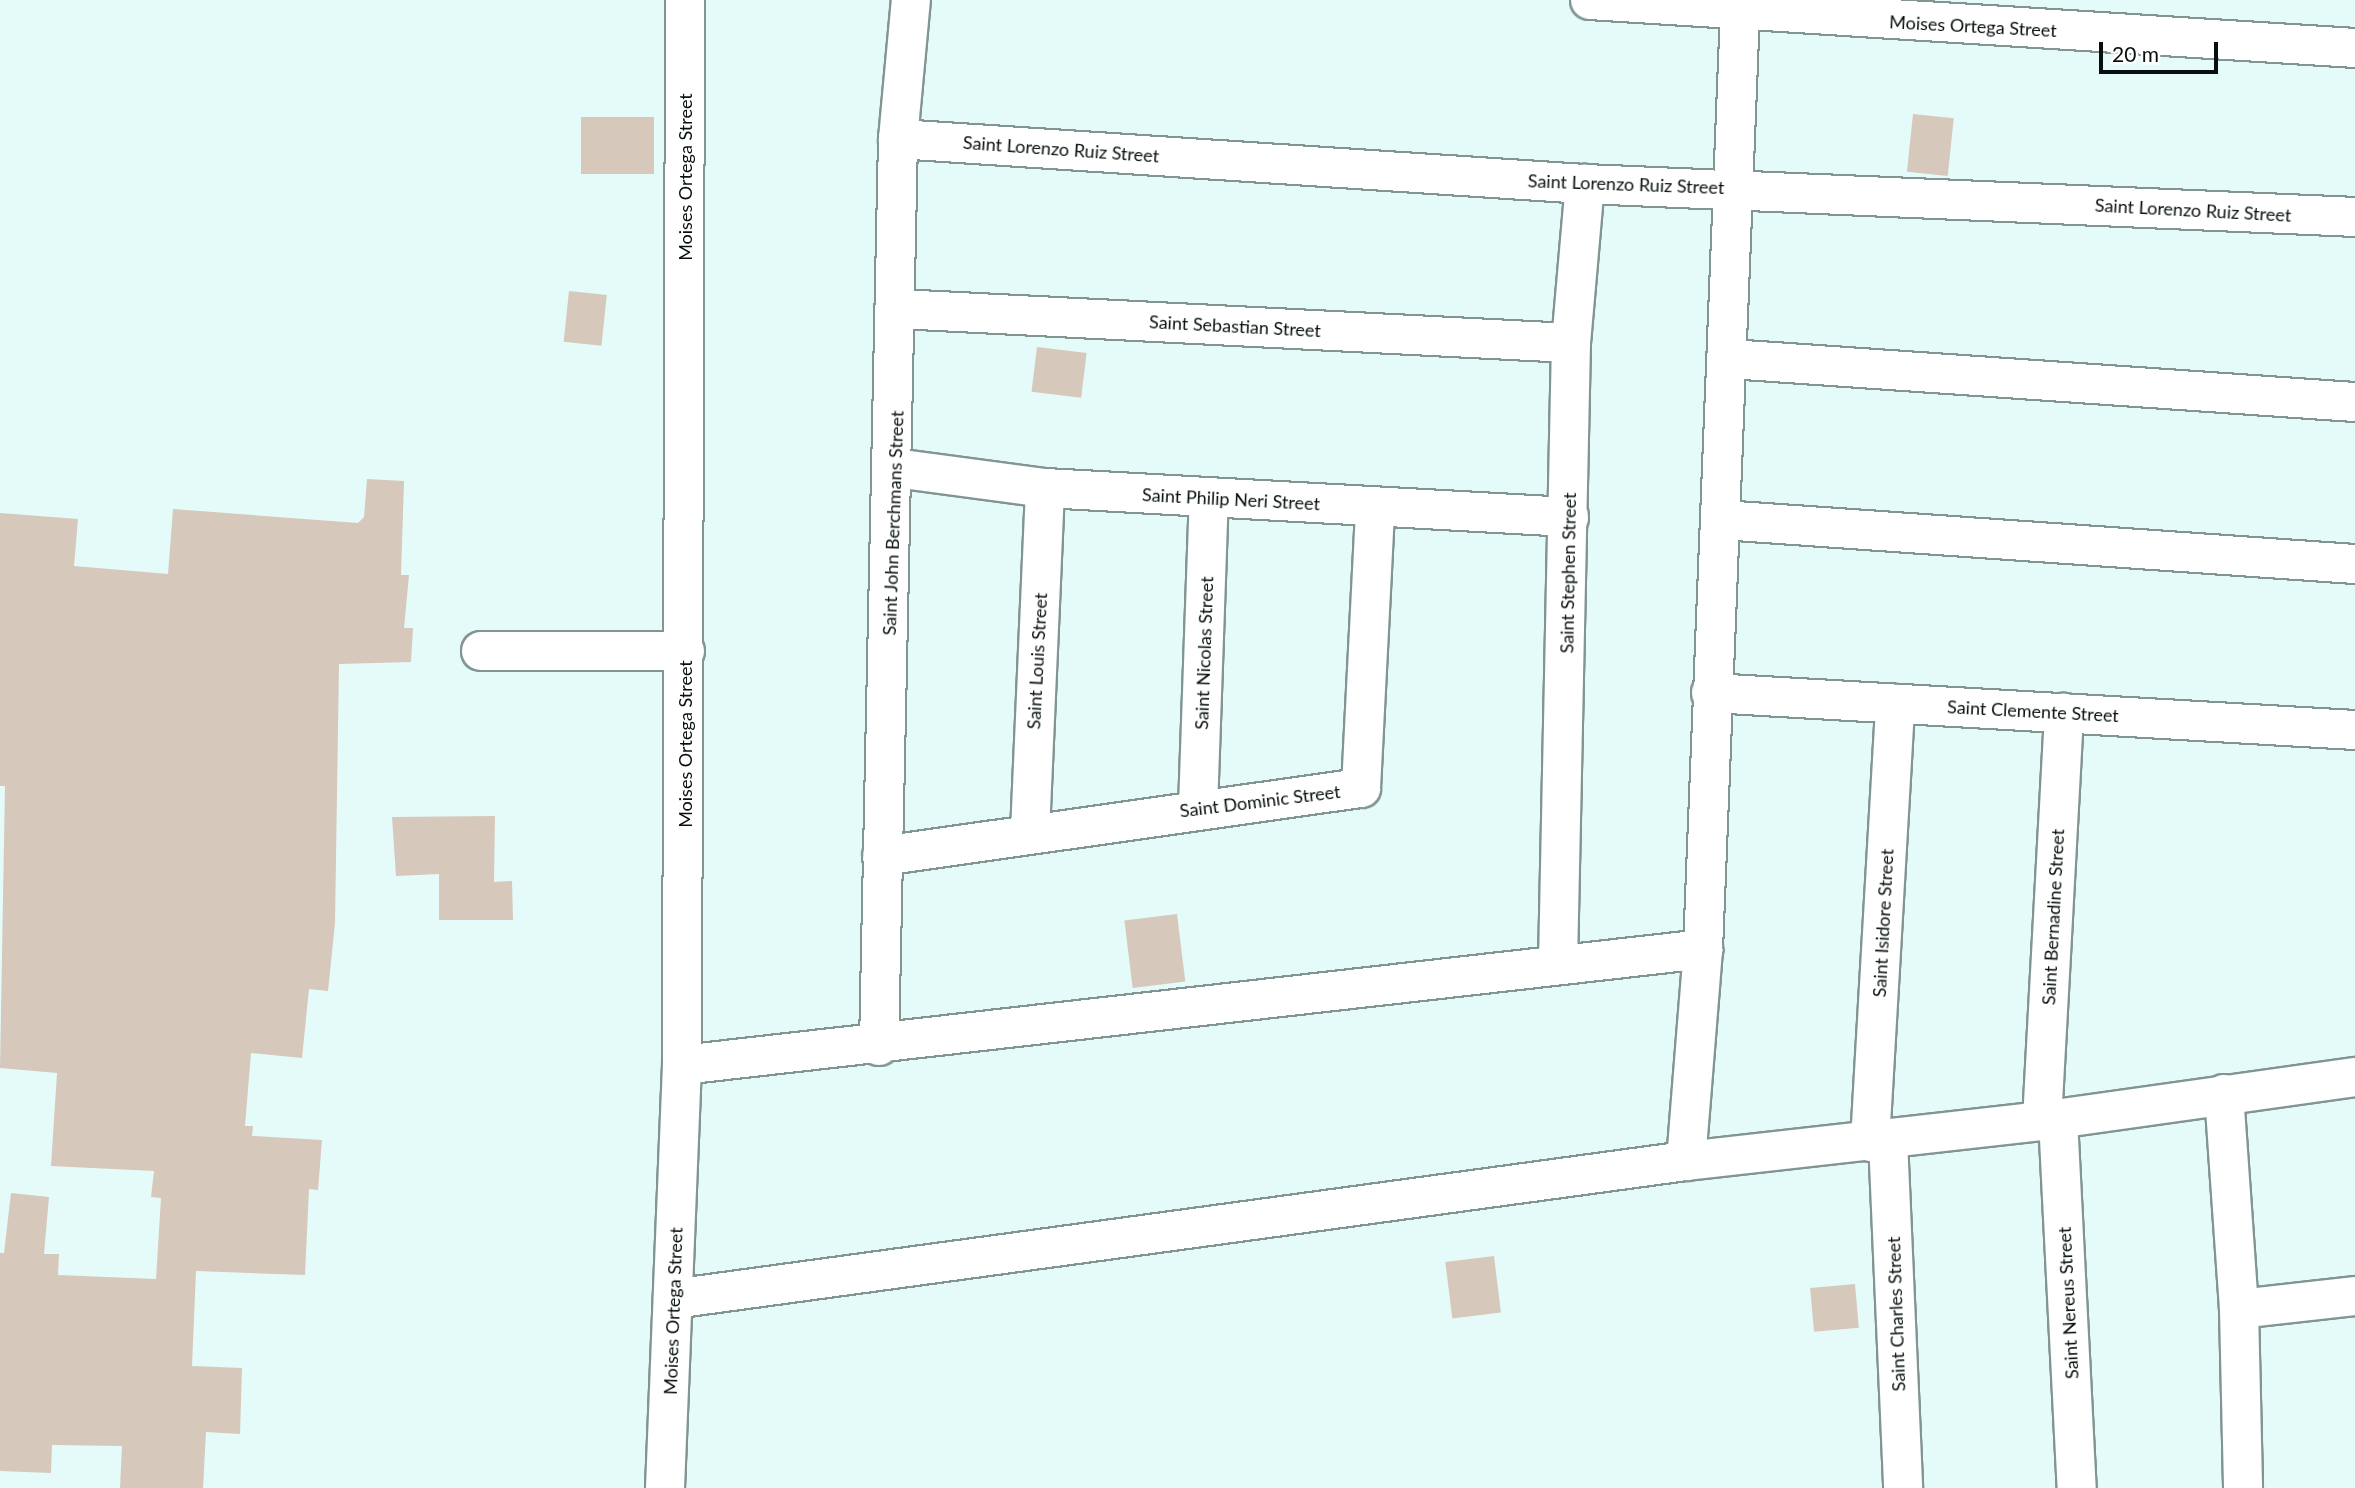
<!DOCTYPE html>
<style>
body{margin:0}
#map{position:relative;width:2355px;height:1488px;overflow:hidden;background:#e5fbf9;font-family:Lato,sans-serif}
div>[style]{position:absolute}
.building>*{inset:0;background:#d6c8bb;transform-origin:0 0}
.roads{filter:drop-shadow(2px 0 #819593) drop-shadow(-2px 0 #819593) drop-shadow(0 2px #819593) drop-shadow(0 -2px #819593)}
.minor>*{height:38px;margin:-19px;padding:0 19px;transform-origin:19px;border-radius:19px;background:#fff}
span{translate:-50% -50%;white-space:nowrap;text-align:center;line-height:1.15;-webkit-text-stroke:5px #fff;paint-order:stroke}
.street-label{font-size:18px;color:#080f0f}
.scale{position:absolute;left:2099px;top:42px;width:119px;height:32px;box-sizing:border-box;border:4px solid #080f0f;border-top:0;padding-left:9px;font-size:21px;line-height:24px;white-space:nowrap;color:#080f0f;-webkit-text-stroke:5px #fff;paint-order:stroke}
</style>
<div id="map">
<div class="building">
<div style="left:1913px;top:114px;width:41px;height:58px;rotate:6deg"></div>
<div style="left:581px;top:117px;width:73px;height:57px"></div>
<div style="left:569px;top:291px;width:38px;height:51px;rotate:6deg"></div>
<div style="left:1037px;top:347px;width:50px;height:45px;rotate:7deg"></div>
<div style="clip-path:polygon(367px 479px,404px 481px,401px 575px,409px 575px,404px 628px,413px 628px,411px 662px,339px 664px,335px 923px,328px 991px,309px 989px,302px 1058px,251px 1053px,245px 1126px,253px 1126px,252px 1136px,322px 1140px,318px 1190px,309px 1189px,305px 1275px,196px 1271px,192px 1366px,242px 1368px,240px 1434px,206px 1432px,203px 1488px,120px 1488px,122px 1446px,52px 1445px,51px 1473px,0 1471px,0 1253px,4px 1253px,11px 1193px,49px 1197px,44px 1254px,59px 1254px,58px 1275px,156px 1279px,161px 1198px,151px 1197px,154px 1171px,51px 1166px,57px 1073px,0 1068px,5px 786px,0 786px,0 513px,78px 519px,74px 566px,168px 574px,173px 509px,358px 523px,364px 517px)"></div>
<div style="clip-path:polygon(495px 816px,494px 882px,512px 881px,513px 920px,439px 920px,439px 874px,396px 876px,392px 817px)"></div>
<div style="left:1177px;top:914px;width:68px;height:53px;rotate:83deg"></div>
<div style="left:1494px;top:1256px;width:57px;height:49px;rotate:83deg"></div>
<div style="left:1855px;top:1284px;width:44px;height:45px;rotate:85deg"></div>
</div>
<div class="roads">
<div class="minor">
<div style="left:1590px;top:0;width:767px;rotate:3.59deg"></div>
<div style="left:898px;top:139px;width:688px;rotate:3.75deg"></div>
<div style="left:1585px;top:184px;width:771px;rotate:2.45deg"></div>
<div style="left:899px;top:309px;width:673px;rotate:2.9deg"></div>
<div style="left:1730px;top:359px;width:626px;rotate:3.94deg"></div>
<div style="left:895px;top:468px;width:151px;rotate:7.6deg"></div>
<div style="left:1045px;top:488px;width:525px;rotate:3.17deg"></div>
<div style="left:1722px;top:520px;width:635px;rotate:3.98deg"></div>
<div style="left:481px;top:651px;width:204px"></div>
<div style="left:1711px;top:693px;width:645px;rotate:3.29deg"></div>
<div style="left:1198px;top:808px;width:311px;rotate:-88deg"></div>
<div style="left:1030px;top:833px;width:345px;rotate:-87.5deg"></div>
<div style="left:882px;top:856px;width:484px;rotate:-8.1deg"></div>
<div style="left:1361px;top:788px;width:280px;rotate:-87.1deg"></div>
<div style="left:1558px;top:963px;width:620px;rotate:-88.8deg"></div>
<div style="left:1571px;top:343px;width:160px;rotate:-85deg"></div>
<div style="left:879px;top:1046px;width:907px;rotate:-88.8deg"></div>
<div style="left:898px;top:139px;width:140px;rotate:-84.7deg"></div>
<div style="left:682px;top:1065px;width:1028px;rotate:-6.48deg"></div>
<div style="left:2224px;top:1094px;width:216px;rotate:86deg"></div>
<div style="left:2239px;top:1309px;width:179px;rotate:88.7deg"></div>
<div style="left:2058px;top:1119px;width:369px;rotate:87.1deg"></div>
<div style="left:2042px;top:1121px;width:409px;rotate:-86.9deg"></div>
<div style="left:1888px;top:1140px;width:348px;rotate:87.5deg"></div>
<div style="left:1870px;top:1142px;width:439px;rotate:-86.7deg"></div>
<div style="left:1686px;top:1161px;width:213px;rotate:-85.4deg"></div>
<div style="left:1703px;top:949px;width:938px;rotate:-87.74deg"></div>
<div style="left:673px;top:1299px;width:1022px;rotate:-7.76deg"></div>
<div style="left:1686px;top:1161px;width:358px;rotate:-6.4deg"></div>
<div style="left:2042px;top:1121px;width:316px;rotate:-8deg"></div>
<div style="left:2239px;top:1309px;width:117px;rotate:-6.4deg"></div>
<div style="left:665px;top:1488px;width:423px;rotate:-87.7deg"></div>
<div style="left:682px;top:1065px;width:1065px;rotate:-89.84deg"></div>
</div>
</div>
<div class="street-label">
<span style="left:1973px;top:26px;rotate:3deg">Moises Ortega Street</span>
<span style="left:1061px;top:149px;rotate:4deg">Saint Lorenzo Ruiz Street</span>
<span style="left:685px;top:177px;rotate:-90deg">Moises Ortega Street</span>
<span style="left:1626px;top:184px;rotate:2deg">Saint Lorenzo Ruiz Street</span>
<span style="left:2193px;top:210px;rotate:3deg">Saint Lorenzo Ruiz Street</span>
<span style="left:1235px;top:326px;rotate:3deg">Saint Sebastian Street</span>
<span style="left:1231px;top:499px;rotate:3deg">Saint Philip Neri Street</span>
<span style="left:893px;top:523px;rotate:-88deg">Saint John Berchmans Street</span>
<span style="left:1568px;top:573px;rotate:-89deg">Saint Stephen Street</span>
<span style="left:1204px;top:653px;rotate:-88deg">Saint Nicolas Street</span>
<span style="left:1037px;top:661px;rotate:-87deg">Saint Louis Street</span>
<span style="left:2033px;top:711px;rotate:3deg">Saint Clemente Street</span>
<span style="left:685px;top:744px;rotate:-90deg">Moises Ortega Street</span>
<span style="left:1260px;top:801px;rotate:-7deg">Saint Dominic Street</span>
<span style="left:2053px;top:917px;rotate:-87deg">Saint Bernadine Street</span>
<span style="left:1883px;top:923px;rotate:-87deg">Saint Isidore Street</span>
<span style="left:2068px;top:1303px;rotate:-93deg">Saint Nereus Street</span>
<span style="left:673px;top:1311px;rotate:-88deg">Moises Ortega Street</span>
<span style="left:1896px;top:1314px;rotate:-92deg">Saint Charles Street</span>
</div>
<div class="scale">20 m</div>
</div>
